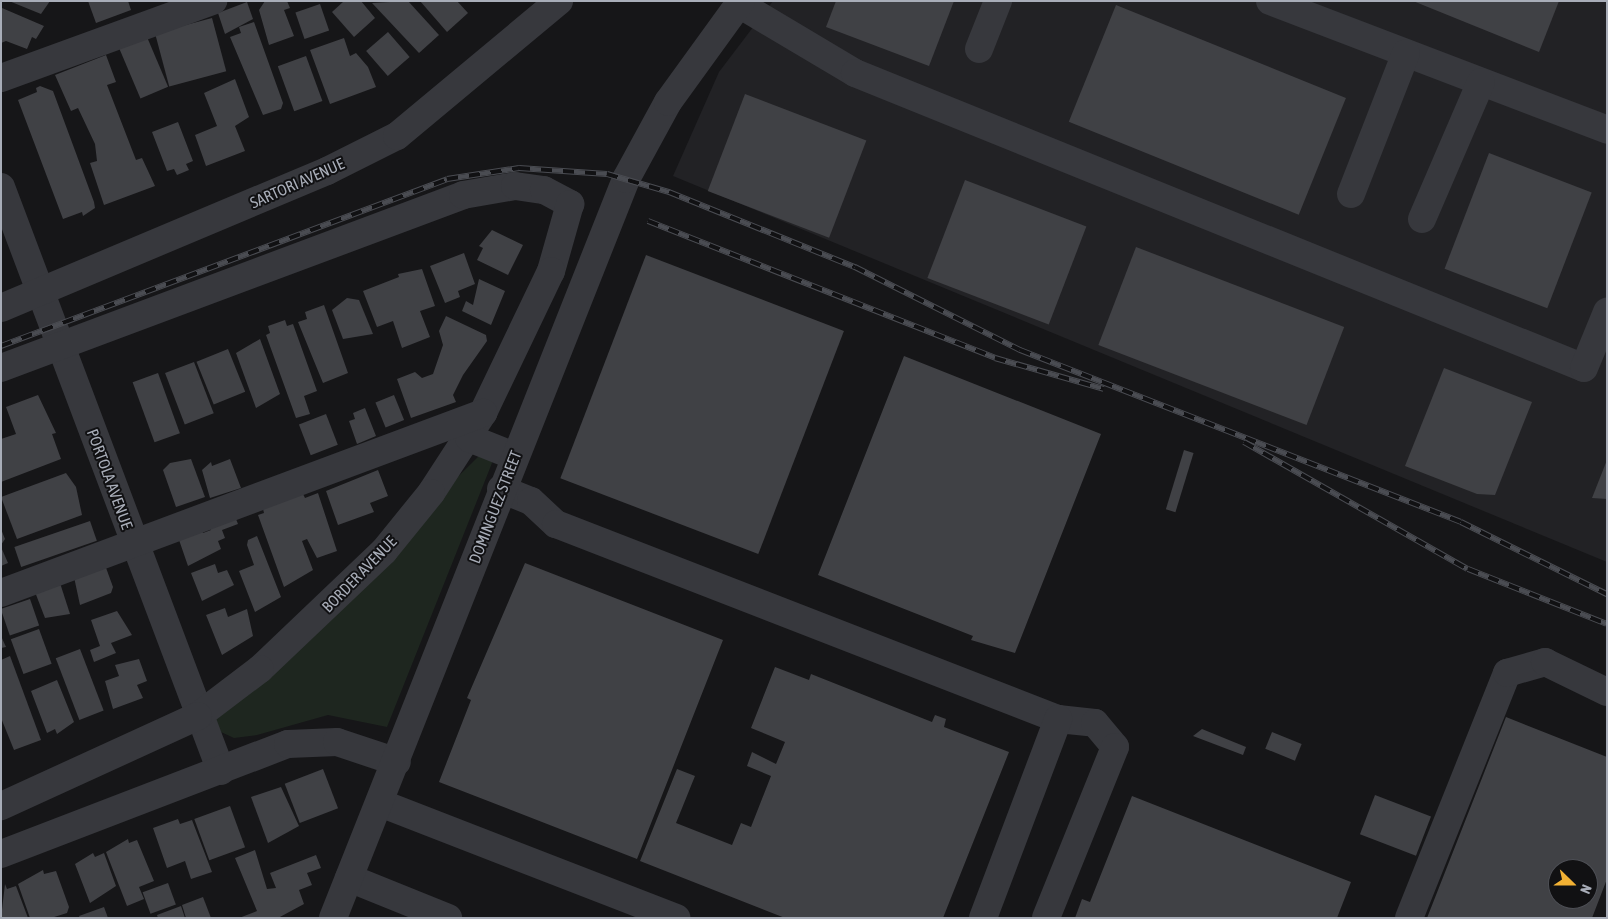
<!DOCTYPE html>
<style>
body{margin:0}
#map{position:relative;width:1608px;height:919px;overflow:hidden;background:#161618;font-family:"Asap Condensed",sans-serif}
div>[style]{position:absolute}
.built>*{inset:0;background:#222225}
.green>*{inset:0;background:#1e261f}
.building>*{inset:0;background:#404145;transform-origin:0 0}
.minor>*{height:28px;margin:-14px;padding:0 14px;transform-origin:14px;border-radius:14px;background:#37383d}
.rail>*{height:5.5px;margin-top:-2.75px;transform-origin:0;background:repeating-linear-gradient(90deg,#111113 0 11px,#4a4c52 0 22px);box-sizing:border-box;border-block:1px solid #4a4c52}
span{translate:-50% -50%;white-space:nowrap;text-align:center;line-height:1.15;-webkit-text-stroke:4px #111113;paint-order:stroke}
.street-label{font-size:16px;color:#a8adb8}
.frame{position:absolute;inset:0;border:2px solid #a8adb8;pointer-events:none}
.north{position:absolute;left:1548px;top:859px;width:50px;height:50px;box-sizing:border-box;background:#111113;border:1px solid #4d4f55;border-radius:50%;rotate:112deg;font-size:14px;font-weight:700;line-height:20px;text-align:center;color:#a8adb8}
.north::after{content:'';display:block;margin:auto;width:18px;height:22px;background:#f2b134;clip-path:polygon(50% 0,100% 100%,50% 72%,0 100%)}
</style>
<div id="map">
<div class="built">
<div style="clip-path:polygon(773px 1px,1607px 1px,1607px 562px,673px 176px,719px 72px)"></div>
</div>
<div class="green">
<div style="clip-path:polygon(482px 453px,494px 458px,387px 727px,328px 715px,257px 735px,234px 738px,221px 732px,216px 721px,220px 711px)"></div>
</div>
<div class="building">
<div style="clip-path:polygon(9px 1px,50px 1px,41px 14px)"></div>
<div style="clip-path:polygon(88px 1px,128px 1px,131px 10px,96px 23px)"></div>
<div style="clip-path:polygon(265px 1px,287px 1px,290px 8px,284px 10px,294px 36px,269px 45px,259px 10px)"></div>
<div style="clip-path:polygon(344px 1px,361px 1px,375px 18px,354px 37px,332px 12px)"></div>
<div style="clip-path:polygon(408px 1px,439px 35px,419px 53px,372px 3px)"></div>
<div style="clip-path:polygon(420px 1px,457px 1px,468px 13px,447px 32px)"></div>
<div style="clip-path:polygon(836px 1px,954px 1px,929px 66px,826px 27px)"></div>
<div style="clip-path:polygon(1413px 1px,1559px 1px,1539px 52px)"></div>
<div style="clip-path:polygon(247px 2px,253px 19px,225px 34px,218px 13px)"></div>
<div style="left:320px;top:4px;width:28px;height:26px;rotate:71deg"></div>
<div style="left:1116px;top:5px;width:248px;height:126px;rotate:22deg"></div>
<div style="clip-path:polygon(2px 8px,44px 26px,36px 39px,32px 37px,27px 49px,6px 41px,1px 43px)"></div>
<div style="left:212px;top:18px;width:55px;height:59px;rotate:75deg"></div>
<div style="clip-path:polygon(254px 22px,283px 103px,281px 109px,263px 115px,230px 37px,241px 33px,239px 27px)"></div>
<div style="left:388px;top:32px;width:33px;height:29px;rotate:49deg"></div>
<div style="left:147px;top:37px;width:54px;height:30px;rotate:67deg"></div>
<div style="clip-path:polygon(344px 38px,350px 56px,356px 53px,368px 67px,376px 87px,330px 104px,310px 50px)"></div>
<div style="clip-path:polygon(106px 55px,116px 82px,107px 85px,136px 160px,142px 158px,155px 186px,104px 205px,90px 163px,97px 161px,95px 144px,78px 108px,71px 111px,55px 75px)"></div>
<div style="left:306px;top:56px;width:48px;height:30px;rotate:70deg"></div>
<div style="clip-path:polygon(235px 79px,249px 117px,235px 126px,245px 151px,206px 166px,195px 135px,217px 126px,204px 93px)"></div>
<div style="clip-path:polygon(40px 86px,53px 91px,94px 202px,95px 208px,83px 216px,82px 212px,63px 219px,18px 100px,37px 92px,36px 88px)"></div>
<div style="left:745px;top:94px;width:130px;height:104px;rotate:21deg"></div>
<div style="clip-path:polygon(178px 122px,193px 161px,186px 164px,189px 170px,177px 175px,174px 169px,167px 171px,152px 132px)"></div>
<div style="left:1489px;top:153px;width:110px;height:124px;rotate:21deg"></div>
<div style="left:965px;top:180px;width:130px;height:105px;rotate:21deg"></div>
<div style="clip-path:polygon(492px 230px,523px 245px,508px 275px,477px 260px,483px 248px,479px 246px)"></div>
<div style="left:1136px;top:247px;width:223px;height:105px;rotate:21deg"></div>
<div style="clip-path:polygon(464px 253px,475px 284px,458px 291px,460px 297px,445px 303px,430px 266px)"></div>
<div style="left:646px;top:255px;width:212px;height:239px;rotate:21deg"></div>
<div style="clip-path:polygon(422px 269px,435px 306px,420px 311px,430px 337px,402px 348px,393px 321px,377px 327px,363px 291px,399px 277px,398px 274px)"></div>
<div style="clip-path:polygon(479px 279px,505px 291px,491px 325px,462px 311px,466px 301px,473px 305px)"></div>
<div style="clip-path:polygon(347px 298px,359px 300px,373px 334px,343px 339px,332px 310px)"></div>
<div style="clip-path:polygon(324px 305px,348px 373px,323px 383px,298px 322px,307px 319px,305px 312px)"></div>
<div style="clip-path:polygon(446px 316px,486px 335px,487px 341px,463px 375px,453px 395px,456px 402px,411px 418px,397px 379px,415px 372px,422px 378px,433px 374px,443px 345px,439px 331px)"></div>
<div style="clip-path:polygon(285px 320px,287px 326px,293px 324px,317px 391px,304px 396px,310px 414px,296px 418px,266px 335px,270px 333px,268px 326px)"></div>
<div style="clip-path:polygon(260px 339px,280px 394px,256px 408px,236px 353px)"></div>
<div style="left:228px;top:349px;width:46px;height:34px;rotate:68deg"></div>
<div style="clip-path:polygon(904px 356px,1101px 434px,1015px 653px,971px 640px,973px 636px,818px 575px)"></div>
<div style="left:194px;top:362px;width:55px;height:31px;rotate:69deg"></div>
<div style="clip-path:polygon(1444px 368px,1532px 402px,1495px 495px,1477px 494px,1405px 466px)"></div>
<div style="left:158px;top:373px;width:64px;height:27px;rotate:70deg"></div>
<div style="clip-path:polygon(38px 395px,56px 433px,52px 434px,61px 459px,1px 482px,1px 439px,16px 434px,6px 407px)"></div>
<div style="left:394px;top:395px;width:27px;height:20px;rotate:68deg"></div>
<div style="clip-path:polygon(365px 408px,376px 436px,357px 444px,349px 421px,355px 419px,353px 413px)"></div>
<div style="left:326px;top:414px;width:33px;height:29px;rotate:69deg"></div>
<div style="left:1184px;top:450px;width:10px;height:62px;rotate:17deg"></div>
<div style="clip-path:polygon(191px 459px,205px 497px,176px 507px,163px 470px,170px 463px)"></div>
<div style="clip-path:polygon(230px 459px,241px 488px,210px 498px,202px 470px,211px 462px,212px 466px)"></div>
<div style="clip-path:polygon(1607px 460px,1607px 499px,1592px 498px)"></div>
<div style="clip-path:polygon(378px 470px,388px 496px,370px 503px,374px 512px,338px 525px,326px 491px)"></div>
<div style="clip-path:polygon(66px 473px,76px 487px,82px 515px,17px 539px,1px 497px)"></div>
<div style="clip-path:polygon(318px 493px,337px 551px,317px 558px,307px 539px,302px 541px,313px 570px,284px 587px,258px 515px,264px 513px,263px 509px,303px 494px,305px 498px)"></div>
<div style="clip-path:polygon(234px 514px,238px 524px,222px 530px,225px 538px,218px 541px,221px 549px,188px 566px,178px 537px,201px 529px,203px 533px,211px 530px,208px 525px)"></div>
<div style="left:90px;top:521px;width:21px;height:80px;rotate:71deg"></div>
<div style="clip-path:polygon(1px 529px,5px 539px,1px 545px)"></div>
<div style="clip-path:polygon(257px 536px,281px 597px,255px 612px,239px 571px,254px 565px,247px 545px,248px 540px)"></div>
<div style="clip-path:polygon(1px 547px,8px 563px,1px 566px)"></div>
<div style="clip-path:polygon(525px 563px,723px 640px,637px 859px,439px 782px,471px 700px,467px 698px)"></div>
<div style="clip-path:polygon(215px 564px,218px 573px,227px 570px,234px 585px,202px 601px,191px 573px)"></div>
<div style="clip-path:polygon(105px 565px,113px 587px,111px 593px,80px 605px,74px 577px)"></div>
<div style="clip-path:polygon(60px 583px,70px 614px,45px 618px,35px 592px)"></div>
<div style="left:30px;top:599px;width:28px;height:31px;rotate:71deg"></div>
<div style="clip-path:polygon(225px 608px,228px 617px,247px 609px,253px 636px,222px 655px,206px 615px)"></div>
<div style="clip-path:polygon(117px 611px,132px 635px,111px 643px,116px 653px,94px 662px,90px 650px,100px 646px,91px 620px)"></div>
<div style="left:39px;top:629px;width:37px;height:30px;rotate:70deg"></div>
<div style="clip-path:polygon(1px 636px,6px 647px,1px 648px)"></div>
<div style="left:80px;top:649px;width:66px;height:26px;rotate:69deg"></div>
<div style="clip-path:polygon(10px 656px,41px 740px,14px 750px,1px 718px,1px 660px)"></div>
<div style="clip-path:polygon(139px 659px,147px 681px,137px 685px,143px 698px,113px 709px,105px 681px,119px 676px,115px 665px)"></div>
<div style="clip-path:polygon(775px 667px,809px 680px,811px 674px,932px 722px,935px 715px,946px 719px,944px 727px,1009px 752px,943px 918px,785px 918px,640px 861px,677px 769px,695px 776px,676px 823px,732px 845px,741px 823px,751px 827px,771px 776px,747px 766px,752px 752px,776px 764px,785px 742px,751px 728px)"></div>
<div style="clip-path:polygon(57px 680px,74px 722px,57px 734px,55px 729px,47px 733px,31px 691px)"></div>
<div style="clip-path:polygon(evenodd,1506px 717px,1607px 757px,1607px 879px,1592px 918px,1427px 918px,1506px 717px,1558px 869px,1588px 869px,1588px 899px,1558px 899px,1558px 869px)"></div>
<div style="clip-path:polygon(1202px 729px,1246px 747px,1243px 755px,1193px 736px)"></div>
<div style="left:1272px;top:732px;width:32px;height:18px;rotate:22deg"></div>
<div style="left:323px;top:769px;width:42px;height:41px;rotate:69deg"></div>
<div style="clip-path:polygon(281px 787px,299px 826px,268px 843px,251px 797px)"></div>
<div style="left:1375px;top:795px;width:60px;height:42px;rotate:21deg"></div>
<div style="clip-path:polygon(1132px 796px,1351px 882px,1337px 918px,1075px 918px,1082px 899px,1090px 902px)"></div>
<div style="left:230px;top:806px;width:44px;height:38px;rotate:70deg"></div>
<div style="clip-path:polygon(178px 819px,180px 824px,192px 820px,212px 872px,191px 879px,185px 861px,167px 868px,153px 828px)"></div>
<div style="clip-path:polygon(128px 839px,129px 843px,137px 840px,154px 881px,139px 887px,144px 899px,127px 906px,106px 852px)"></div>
<div style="clip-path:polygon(255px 850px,267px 889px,276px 888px,270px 873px,316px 855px,321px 868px,307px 873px,312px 885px,299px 890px,304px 904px,278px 918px,239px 918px,257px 911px,235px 858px)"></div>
<div style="clip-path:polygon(93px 853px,95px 857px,104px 853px,116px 886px,90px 903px,75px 864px)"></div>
<div style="clip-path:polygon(43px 870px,44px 874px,56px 871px,69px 907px,67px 913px,51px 918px,30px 918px,18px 884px)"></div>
<div style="left:168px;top:883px;width:23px;height:27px;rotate:70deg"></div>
<div style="clip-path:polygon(5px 884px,7px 889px,16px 886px,28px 918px,1px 918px)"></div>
<div style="clip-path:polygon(203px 897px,211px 918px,186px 918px,182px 905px)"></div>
<div style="clip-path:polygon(181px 906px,185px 918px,158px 918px,157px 915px)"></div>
<div style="clip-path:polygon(104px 907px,108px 918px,80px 918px,79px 916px)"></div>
</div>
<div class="minor">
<div style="left:1270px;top:1px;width:361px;rotate:20.9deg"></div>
<div style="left:739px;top:4px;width:135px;rotate:30.7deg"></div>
<div style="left:855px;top:73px;width:786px;rotate:22.03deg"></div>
<div style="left:1584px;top:368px;width:61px;rotate:-67.7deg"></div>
<div style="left:979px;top:49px;width:52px;rotate:-68.4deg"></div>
<div style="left:1px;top:78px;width:226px;rotate:-20deg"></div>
<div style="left:1px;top:187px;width:624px;rotate:69.36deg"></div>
<div style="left:1351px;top:194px;width:151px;rotate:-68.7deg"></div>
<div style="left:1422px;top:219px;width:149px;rotate:-66.7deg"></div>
<div style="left:1px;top:308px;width:354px;rotate:-22.8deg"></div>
<div style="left:327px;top:171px;width:78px;rotate:-26.6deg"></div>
<div style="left:397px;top:136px;width:211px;rotate:-39.8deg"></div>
<div style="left:1px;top:368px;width:493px;rotate:-20.5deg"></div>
<div style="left:463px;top:195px;width:53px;rotate:-9.8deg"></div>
<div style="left:515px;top:186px;width:29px;rotate:8deg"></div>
<div style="left:544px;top:190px;width:30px;rotate:28deg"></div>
<div style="left:570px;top:204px;width:70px;rotate:105.8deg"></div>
<div style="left:551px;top:271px;width:157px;rotate:115.6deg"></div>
<div style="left:483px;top:413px;width:95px;rotate:123deg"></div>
<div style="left:431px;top:493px;width:75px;rotate:129deg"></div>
<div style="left:384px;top:551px;width:171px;rotate:136.4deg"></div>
<div style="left:260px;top:669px;width:78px;rotate:142.8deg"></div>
<div style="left:198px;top:716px;width:217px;rotate:155.4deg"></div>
<div style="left:469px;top:438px;width:48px;rotate:21.8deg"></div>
<div style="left:501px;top:489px;width:32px;rotate:22deg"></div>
<div style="left:531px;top:501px;width:34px;rotate:43deg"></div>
<div style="left:556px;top:524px;width:539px;rotate:21.23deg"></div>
<div style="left:1058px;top:719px;width:37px;rotate:6deg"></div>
<div style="left:1095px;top:723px;width:31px;rotate:50deg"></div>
<div style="left:1115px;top:747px;width:184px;rotate:112deg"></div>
<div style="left:1px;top:593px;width:515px;rotate:-20.48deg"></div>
<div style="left:380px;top:803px;width:318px;rotate:21.2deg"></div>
<div style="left:1px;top:854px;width:307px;rotate:-21deg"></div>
<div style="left:288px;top:744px;width:49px;rotate:-2.3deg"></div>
<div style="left:337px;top:742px;width:63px;rotate:18.4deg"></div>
<div style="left:349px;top:878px;width:107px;rotate:22deg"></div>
<div style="left:333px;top:918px;width:795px;rotate:-68.37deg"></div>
<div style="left:626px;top:179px;width:88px;rotate:-61.4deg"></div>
<div style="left:668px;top:102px;width:125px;rotate:-54.1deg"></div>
<div style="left:983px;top:918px;width:213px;rotate:-69.3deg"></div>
<div style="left:1409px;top:918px;width:264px;rotate:-68.2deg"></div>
<div style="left:1507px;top:673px;width:40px;rotate:-16deg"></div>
<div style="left:1545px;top:662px;width:69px;rotate:25.8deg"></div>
</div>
<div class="rail">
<div style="left:648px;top:221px;width:373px;rotate:21.5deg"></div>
<div style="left:995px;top:358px;width:113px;rotate:15.9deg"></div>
<div style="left:1px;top:346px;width:476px;rotate:-20.5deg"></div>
<div style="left:447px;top:179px;width:73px;rotate:-8.7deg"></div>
<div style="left:519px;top:168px;width:88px;rotate:3.9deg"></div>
<div style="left:607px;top:174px;width:65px;rotate:16.2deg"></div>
<div style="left:669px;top:192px;width:201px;rotate:22deg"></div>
<div style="left:855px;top:267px;width:185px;rotate:26.7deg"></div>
<div style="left:1020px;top:350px;width:473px;rotate:21.3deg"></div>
<div style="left:1461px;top:522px;width:163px;rotate:26.3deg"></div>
<div style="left:1244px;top:442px;width:257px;rotate:29.6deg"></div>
<div style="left:1468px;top:569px;width:149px;rotate:21.6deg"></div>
</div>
<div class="street-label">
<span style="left:297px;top:183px;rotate:-24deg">SARTORI AVENUE</span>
<span style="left:110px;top:479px;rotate:70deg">PORTOLA AVENUE</span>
<span style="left:495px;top:507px;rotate:-69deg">DOMINGUEZ STREET</span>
<span style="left:359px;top:574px;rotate:-46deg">BORDER AVENUE</span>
</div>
<div class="frame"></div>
<div class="north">N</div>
</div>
